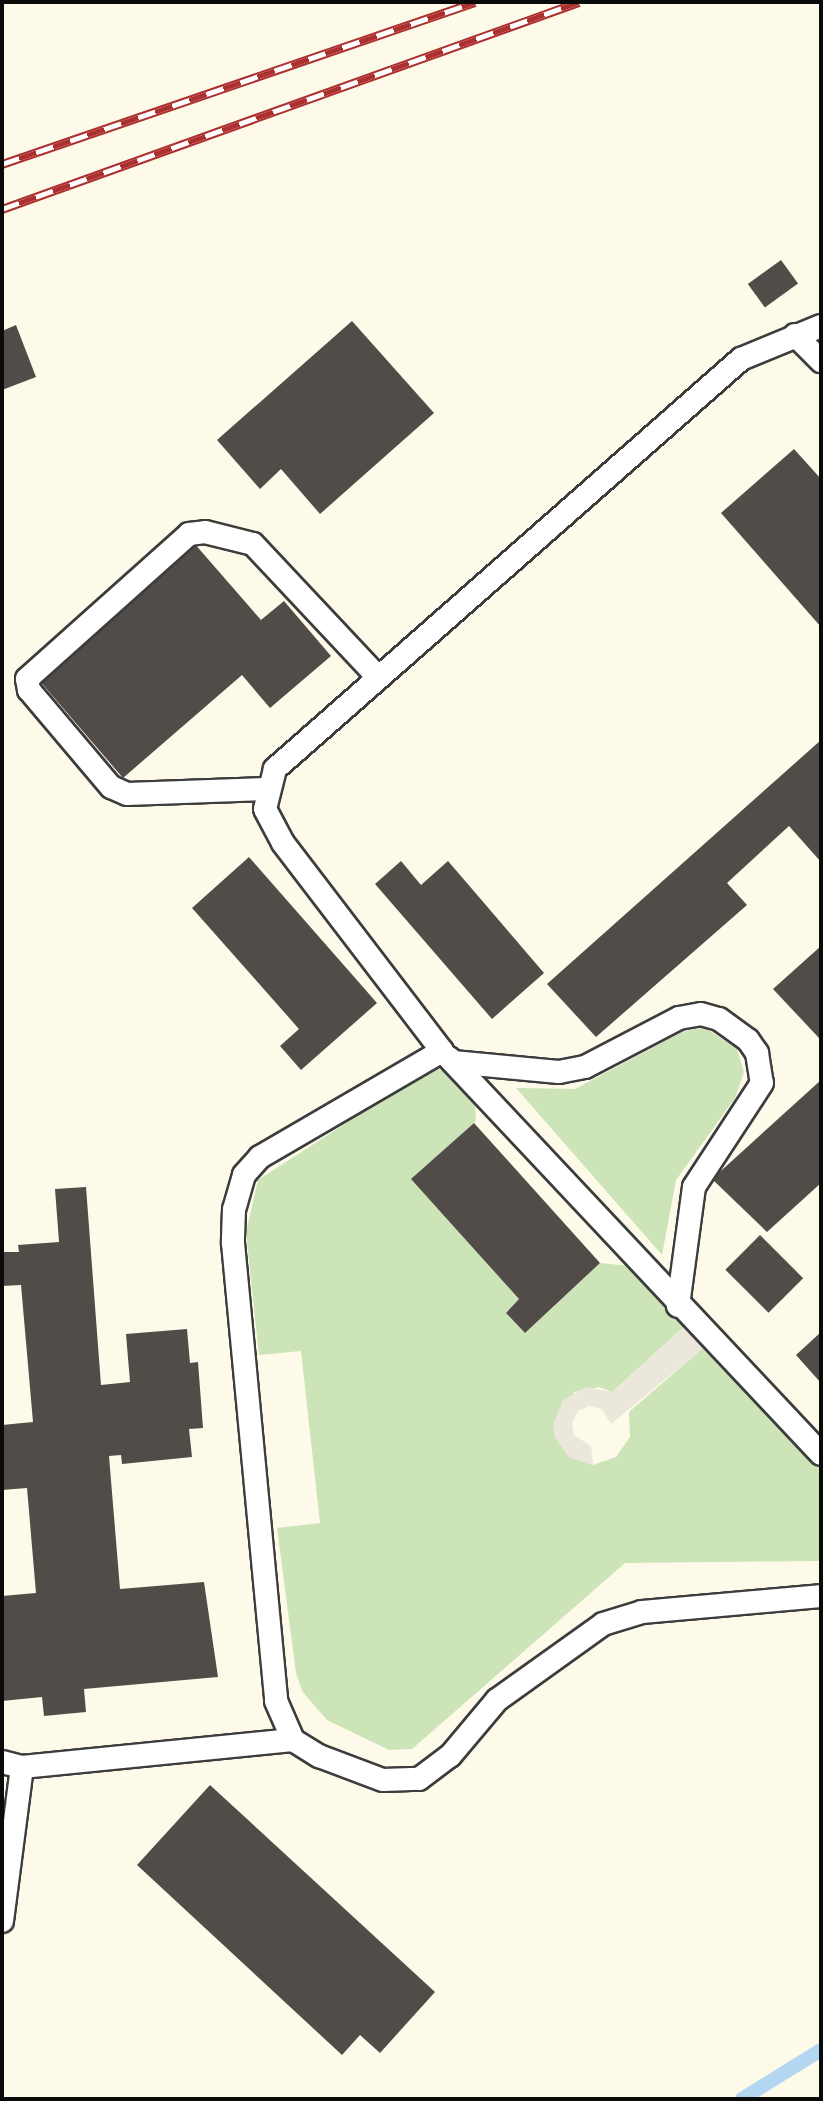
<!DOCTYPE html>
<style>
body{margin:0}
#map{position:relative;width:823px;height:2101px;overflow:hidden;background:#fdfaea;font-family:"Crimson Pro",serif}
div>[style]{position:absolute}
.green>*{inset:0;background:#cce4b7}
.plaza>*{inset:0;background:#ebe7db}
.stream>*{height:14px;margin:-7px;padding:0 7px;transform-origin:7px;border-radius:7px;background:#b3d7f0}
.building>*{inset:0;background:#524c48;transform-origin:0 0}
.roads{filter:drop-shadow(2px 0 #3d3d3d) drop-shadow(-2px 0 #3d3d3d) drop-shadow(0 2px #3d3d3d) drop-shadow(0 -2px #3d3d3d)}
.lane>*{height:22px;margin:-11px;padding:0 11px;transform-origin:11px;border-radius:11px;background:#fff}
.rail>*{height:9px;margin-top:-4.5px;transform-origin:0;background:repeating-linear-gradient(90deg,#fff 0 18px,#ad3031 0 36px);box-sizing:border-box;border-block:2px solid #ad3031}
span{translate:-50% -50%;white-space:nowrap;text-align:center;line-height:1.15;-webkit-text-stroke:8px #fff;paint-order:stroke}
.frame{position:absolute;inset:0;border:4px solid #0a0a0a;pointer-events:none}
</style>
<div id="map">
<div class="green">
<div style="clip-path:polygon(704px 1027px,737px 1049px,744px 1072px,735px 1098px,676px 1180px,662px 1255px,516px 1088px,575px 1089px,682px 1032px)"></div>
<div style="clip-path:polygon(433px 1067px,448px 1073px,475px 1101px,476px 1121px,412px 1179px,519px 1299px,506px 1313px,525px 1333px,600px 1263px,630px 1266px,686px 1325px,612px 1392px,599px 1387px,574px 1392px,569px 1457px,593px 1465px,616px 1457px,630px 1437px,629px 1412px,704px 1347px,821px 1462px,821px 1561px,625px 1563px,412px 1749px,389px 1750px,327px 1720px,302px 1691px,296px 1673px,277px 1528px,320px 1523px,301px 1351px,259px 1355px,246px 1232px,258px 1180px)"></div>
</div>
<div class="plaza">
<div style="clip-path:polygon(686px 1325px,704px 1347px,611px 1424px,602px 1409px,589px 1406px,578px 1411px,572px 1423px,574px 1435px,591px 1446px,593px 1465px,569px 1457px,555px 1438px,553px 1425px,563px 1400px,586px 1387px,612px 1392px)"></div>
</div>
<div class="stream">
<div style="left:742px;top:2099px;width:93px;rotate:-31.8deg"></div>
</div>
<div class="building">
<div style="left:781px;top:260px;width:29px;height:41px;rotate:54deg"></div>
<div style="clip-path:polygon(352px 321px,434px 413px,320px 514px,281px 469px,260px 489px,217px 440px)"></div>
<div style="clip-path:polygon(16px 325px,36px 377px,2px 390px,2px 331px)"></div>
<div style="clip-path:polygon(794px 449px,821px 479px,821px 627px,721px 513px)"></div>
<div style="clip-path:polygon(194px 543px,261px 620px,284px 601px,331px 656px,270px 708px,242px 675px,123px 778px,38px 679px)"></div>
<div style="clip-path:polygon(821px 740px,821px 862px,789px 826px,727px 883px,747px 905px,596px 1037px,547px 984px)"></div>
<div style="clip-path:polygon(249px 857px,377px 1003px,301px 1070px,280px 1046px,299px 1029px,192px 908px)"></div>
<div style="clip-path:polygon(401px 861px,421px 885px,448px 861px,544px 973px,492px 1019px,375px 884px)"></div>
<div style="clip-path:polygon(821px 946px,821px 1036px,819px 1038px,773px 989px)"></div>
<div style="clip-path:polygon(821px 1080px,821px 1183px,767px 1232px,712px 1179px)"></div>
<div style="clip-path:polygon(474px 1123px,600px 1263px,525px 1333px,506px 1313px,519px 1299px,411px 1179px)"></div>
<div style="clip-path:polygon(86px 1187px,101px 1385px,130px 1382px,126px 1334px,187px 1329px,190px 1363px,198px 1362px,203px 1428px,189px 1429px,192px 1457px,122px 1464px,121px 1455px,109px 1456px,120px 1589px,204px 1582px,218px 1677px,84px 1689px,86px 1712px,44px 1716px,42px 1697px,2px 1701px,2px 1596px,36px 1593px,27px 1488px,2px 1490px,2px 1425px,33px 1422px,21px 1285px,2px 1286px,2px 1252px,19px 1252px,18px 1245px,59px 1242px,55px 1189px)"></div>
<div style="left:760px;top:1235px;width:61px;height:49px;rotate:45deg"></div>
<div style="clip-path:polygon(821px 1332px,821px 1383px,796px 1355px)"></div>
<div style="clip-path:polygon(210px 1785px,435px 1992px,380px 2053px,360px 2035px,342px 2055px,137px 1865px)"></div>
</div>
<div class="roads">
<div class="lane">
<div style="left:821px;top:326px;width:87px;rotate:157.6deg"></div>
<div style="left:741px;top:359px;width:621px;rotate:138.66deg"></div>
<div style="left:275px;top:769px;width:41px;rotate:104deg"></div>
<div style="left:265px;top:809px;width:38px;rotate:62deg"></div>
<div style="left:283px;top:843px;width:262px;rotate:52.6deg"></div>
<div style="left:442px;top:1051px;width:211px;rotate:149.8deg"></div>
<div style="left:260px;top:1157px;width:24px;rotate:132deg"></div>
<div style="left:244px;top:1175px;width:35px;rotate:106deg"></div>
<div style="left:234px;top:1209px;width:34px;rotate:92deg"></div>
<div style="left:233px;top:1243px;width:460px;rotate:84.6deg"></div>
<div style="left:276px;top:1701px;width:43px;rotate:66.4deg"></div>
<div style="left:293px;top:1740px;width:31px;rotate:32deg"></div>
<div style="left:319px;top:1756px;width:68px;rotate:20.6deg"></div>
<div style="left:383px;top:1780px;width:36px;rotate:-2deg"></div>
<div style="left:419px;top:1779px;width:39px;rotate:-37deg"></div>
<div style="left:450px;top:1756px;width:73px;rotate:-50deg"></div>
<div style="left:497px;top:1700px;width:130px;rotate:-35.6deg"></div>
<div style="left:603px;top:1624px;width:41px;rotate:-17.1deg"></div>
<div style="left:642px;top:1612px;width:180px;rotate:-5.1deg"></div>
<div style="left:795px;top:335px;width:37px;rotate:45deg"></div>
<div style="left:266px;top:789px;width:139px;rotate:177.9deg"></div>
<div style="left:127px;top:794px;width:17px;rotate:-156deg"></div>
<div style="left:111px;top:787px;width:127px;rotate:-130.2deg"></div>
<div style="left:29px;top:690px;width:11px;rotate:-100deg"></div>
<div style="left:27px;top:679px;width:217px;rotate:-41.8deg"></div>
<div style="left:189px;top:534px;width:16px;rotate:-7deg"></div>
<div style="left:205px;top:532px;width:49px;rotate:14deg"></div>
<div style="left:253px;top:544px;width:181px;rotate:46.8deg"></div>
<div style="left:449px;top:1058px;width:543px;rotate:46.79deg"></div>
<div style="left:453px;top:1062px;width:106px;rotate:5.4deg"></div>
<div style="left:559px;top:1072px;width:26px;rotate:-11deg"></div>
<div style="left:585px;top:1067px;width:106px;rotate:-27.5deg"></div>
<div style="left:679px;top:1018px;width:22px;rotate:-10deg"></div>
<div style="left:701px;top:1014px;width:19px;rotate:16deg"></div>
<div style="left:719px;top:1019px;width:36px;rotate:36deg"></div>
<div style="left:748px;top:1040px;width:16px;rotate:55deg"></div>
<div style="left:757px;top:1053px;width:30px;rotate:81deg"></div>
<div style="left:762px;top:1083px;width:124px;rotate:123.2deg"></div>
<div style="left:694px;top:1187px;width:120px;rotate:97.7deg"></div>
<div style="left:2px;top:1762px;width:21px;rotate:14deg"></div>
<div style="left:22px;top:1767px;width:272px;rotate:-5.7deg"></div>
<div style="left:2px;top:1921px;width:155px;rotate:-82.6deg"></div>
</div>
</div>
<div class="rail">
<div style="left:2px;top:164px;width:500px;rotate:-18.9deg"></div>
<div style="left:2px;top:209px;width:613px;rotate:-19.74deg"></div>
</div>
<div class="frame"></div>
</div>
